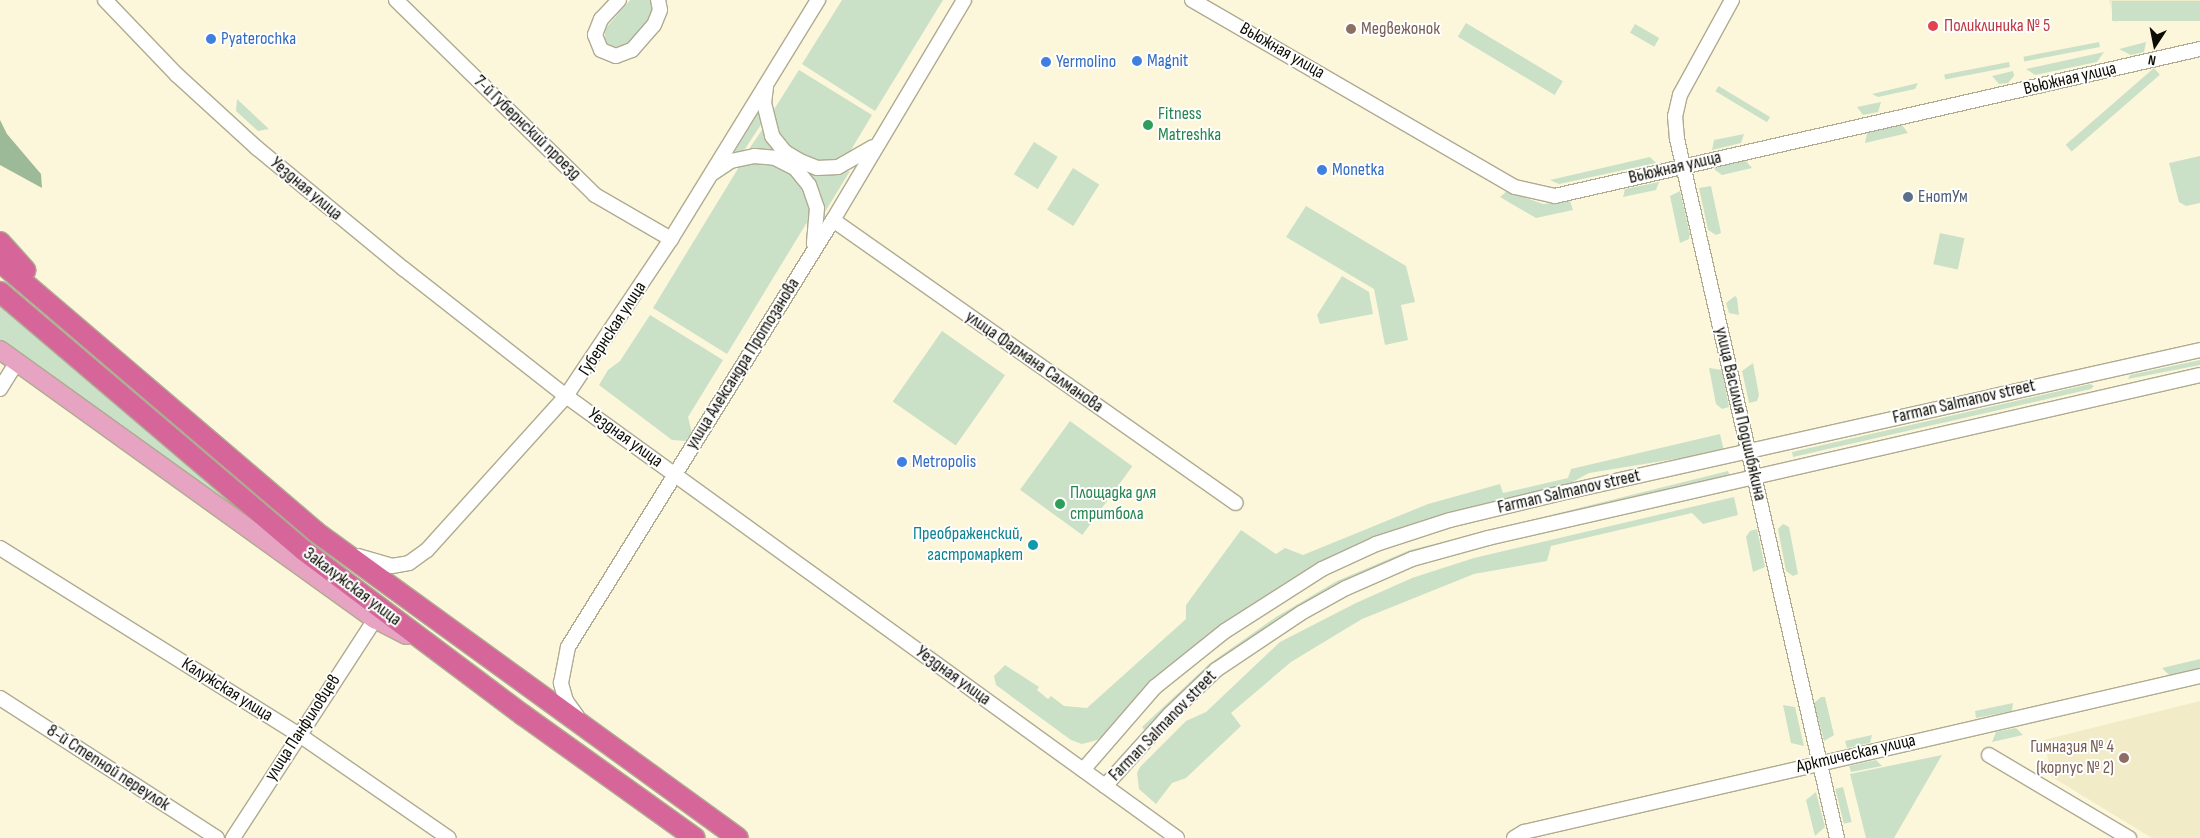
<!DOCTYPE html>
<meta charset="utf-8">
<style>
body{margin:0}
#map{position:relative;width:2200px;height:838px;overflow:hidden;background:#fcf7db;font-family:"Sofia Sans Condensed",sans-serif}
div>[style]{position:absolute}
.built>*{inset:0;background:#f1ebc7}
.green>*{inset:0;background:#cae1c7;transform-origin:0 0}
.forest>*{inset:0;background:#9cba98}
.roads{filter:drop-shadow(1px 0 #afab91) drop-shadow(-1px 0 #afab91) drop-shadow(0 1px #afab91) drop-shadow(0 -1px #afab91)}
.minor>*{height:14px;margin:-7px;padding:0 7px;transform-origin:7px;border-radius:7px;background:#fff}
.major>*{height:18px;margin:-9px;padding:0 9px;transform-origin:9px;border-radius:9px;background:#e6a3c2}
.highway>*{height:20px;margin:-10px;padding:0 10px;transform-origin:10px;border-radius:10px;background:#d6669a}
.dots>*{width:14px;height:14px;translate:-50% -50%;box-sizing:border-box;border:2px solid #fff;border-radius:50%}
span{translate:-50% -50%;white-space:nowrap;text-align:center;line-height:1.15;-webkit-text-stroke:4px #fff;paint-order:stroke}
.health-label{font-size:18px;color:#be3a42}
.left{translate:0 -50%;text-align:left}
.education-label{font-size:18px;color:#785e54}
.right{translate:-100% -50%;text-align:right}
.shop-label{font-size:18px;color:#366cbe}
.street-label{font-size:18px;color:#0e0d04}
.leisure-label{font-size:18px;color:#27864d}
.service-label{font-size:18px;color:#4e5e75}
.culture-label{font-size:18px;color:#0d838f}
.north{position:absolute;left:2130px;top:20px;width:50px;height:50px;-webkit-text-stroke:4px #fff;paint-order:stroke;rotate:191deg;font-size:14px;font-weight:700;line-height:20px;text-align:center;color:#0e0d04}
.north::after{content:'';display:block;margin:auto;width:18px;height:22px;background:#0e0d04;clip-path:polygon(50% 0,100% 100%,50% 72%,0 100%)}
</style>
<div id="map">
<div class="built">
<div style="clip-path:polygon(2109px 0,2200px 0,2200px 1px,2115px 22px)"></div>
<div style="clip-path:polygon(2200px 701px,2200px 838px,2152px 838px,2052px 777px,2044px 740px)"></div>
</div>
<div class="green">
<div style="clip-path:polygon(630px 0,650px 0,654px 6px,653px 16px,621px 50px,605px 45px,605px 29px)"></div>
<div style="clip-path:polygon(842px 0,943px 0,875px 111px,802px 64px)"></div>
<div style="left:2200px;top:1px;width:20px;height:88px;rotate:90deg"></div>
<div style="left:1466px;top:23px;width:113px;height:16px;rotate:31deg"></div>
<div style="left:1635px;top:24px;width:28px;height:10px;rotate:30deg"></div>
<div style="left:2099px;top:42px;width:5px;height:77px;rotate:79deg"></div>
<div style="clip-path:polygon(2146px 42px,2144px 52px,2131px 55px,2119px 49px)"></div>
<div style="clip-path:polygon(2104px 52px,2097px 62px,2035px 75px,2026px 69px)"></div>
<div style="left:2009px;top:62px;width:5px;height:66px;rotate:79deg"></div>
<div style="left:2154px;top:68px;width:9px;height:117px;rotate:49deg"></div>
<div style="clip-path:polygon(799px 70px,872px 115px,845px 160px,821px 163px,808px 160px,778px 136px,771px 114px)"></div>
<div style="clip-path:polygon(2013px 71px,2014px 76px,2008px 83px,1999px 84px,1992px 76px)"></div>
<div style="clip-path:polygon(1918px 83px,1915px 89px,1878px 97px,1872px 94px)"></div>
<div style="clip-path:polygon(237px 99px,269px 129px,258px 131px,236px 111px)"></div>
<div style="clip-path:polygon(1881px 102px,1878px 112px,1863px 115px,1857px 107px)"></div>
<div style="clip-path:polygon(759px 112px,762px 123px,743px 152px,732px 156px)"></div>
<div style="left:1770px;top:117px;width:6px;height:60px;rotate:121deg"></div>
<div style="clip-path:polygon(1902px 125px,1908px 133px,1865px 143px,1867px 133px)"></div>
<div style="clip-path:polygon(764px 127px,782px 155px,747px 152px)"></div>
<div style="clip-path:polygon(1744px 134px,1741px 143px,1712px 150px,1714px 140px)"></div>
<div style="left:1034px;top:142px;width:28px;height:38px;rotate:32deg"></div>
<div style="clip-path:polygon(2200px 156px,2200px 203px,2186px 206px,2179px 202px,2169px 163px)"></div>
<div style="clip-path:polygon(1650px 157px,1656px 163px,1559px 184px,1550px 180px)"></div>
<div style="clip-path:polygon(1745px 160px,1752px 168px,1722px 175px,1715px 170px,1714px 167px)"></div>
<div style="clip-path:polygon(763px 162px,793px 173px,805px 187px,812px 214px,727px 354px,653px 308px,739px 167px)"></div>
<div style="left:1073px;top:168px;width:31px;height:49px;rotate:32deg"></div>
<div style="clip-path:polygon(805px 170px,834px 174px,850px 171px,825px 212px,820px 191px)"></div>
<div style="clip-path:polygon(1659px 182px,1656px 190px,1623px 197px,1625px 189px)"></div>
<div style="clip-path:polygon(1711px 186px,1721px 233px,1716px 235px,1708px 230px,1699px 188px)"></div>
<div style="clip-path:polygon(1507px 191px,1543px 204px,1570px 201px,1573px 210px,1536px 218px,1500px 197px)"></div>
<div style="clip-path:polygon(1680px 191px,1690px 234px,1689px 239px,1680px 243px,1670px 196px)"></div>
<div style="clip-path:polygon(1306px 206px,1406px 266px,1415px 302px,1401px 305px,1408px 340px,1385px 345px,1374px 289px,1286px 237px)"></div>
<div style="left:1940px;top:233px;width:25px;height:32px;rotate:12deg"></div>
<div style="clip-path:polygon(1342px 276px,1369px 292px,1373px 314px,1320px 324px,1317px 315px)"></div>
<div style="clip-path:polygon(1735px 296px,1737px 298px,1739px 315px,1729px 313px,1726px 303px)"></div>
<div style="clip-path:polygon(0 302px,154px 437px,312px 568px,0 342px)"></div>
<div style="clip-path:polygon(650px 315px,723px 360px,688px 417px,692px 433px,686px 441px,672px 440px,599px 385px,608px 370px,620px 361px)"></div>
<div style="left:942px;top:331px;width:77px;height:86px;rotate:35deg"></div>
<div style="clip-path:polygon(2200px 360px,2200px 365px,2128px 379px,2130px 375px)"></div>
<div style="clip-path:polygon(1753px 363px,1759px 395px,1757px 401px,1749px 403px,1742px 371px)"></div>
<div style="clip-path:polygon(1709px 368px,1722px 370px,1729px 407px,1722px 409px,1716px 404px)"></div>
<div style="clip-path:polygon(2090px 384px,2094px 386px,2091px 389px,1793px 457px,1792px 452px)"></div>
<div style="left:1070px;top:421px;width:77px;height:85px;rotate:36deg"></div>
<div style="clip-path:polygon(1720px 434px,1724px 451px,1589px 473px,1567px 485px,1402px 529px,1252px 608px,1097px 740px,1082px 744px,1071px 740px,996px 685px,994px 676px,1005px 665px,1039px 687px,1037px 690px,1048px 699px,1051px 696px,1064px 706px,1087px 708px,1186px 619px,1186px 605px,1241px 530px,1276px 554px,1285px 548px,1303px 555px,1428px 504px,1500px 484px,1503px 493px,1568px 478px,1571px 469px)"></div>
<div style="clip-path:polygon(1728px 471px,1730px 476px,1411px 555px,1280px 620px,1145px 731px,1142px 727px,1209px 664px,1276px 617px,1337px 581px,1410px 550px)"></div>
<div style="clip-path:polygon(1734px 497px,1738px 515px,1703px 524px,1692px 513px,1551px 546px,1547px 561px,1474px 574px,1362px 619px,1291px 662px,1231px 713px,1241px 726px,1186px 778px,1172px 783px,1156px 804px,1139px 789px,1137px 773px,1140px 767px,1186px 721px,1206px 712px,1280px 642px,1356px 603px,1412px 578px,1474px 558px)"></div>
<div style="clip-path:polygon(1783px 524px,1789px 527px,1798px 574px,1793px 576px,1786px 571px,1778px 529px)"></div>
<div style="clip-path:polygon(1757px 529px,1765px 567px,1753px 572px,1746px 537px,1750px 531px)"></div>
<div style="clip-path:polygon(2200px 659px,2200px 668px,2169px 675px,2162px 668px)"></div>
<div style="clip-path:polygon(1821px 697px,1825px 697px,1834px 735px,1824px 741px,1814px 703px)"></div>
<div style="clip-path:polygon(2013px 703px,2012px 711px,1976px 718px,1975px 711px)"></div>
<div style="clip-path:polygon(1783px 705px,1795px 707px,1804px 746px,1791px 743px)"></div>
<div style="clip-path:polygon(2016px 728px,2023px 735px,1992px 742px,1996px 732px)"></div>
<div style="clip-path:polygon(1872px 735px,1870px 743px,1847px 748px,1845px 741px)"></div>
<div style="clip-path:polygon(1942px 755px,1894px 838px,1866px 838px,1850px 774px)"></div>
<div style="clip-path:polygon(1876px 760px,1882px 766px,1851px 772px,1849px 766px)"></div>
<div style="left:1843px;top:787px;width:36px;height:8px;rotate:76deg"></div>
<div style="clip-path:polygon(1816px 792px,1825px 827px,1815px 836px,1806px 800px)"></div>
</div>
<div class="forest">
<div style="clip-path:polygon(0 120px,7px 134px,41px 174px,42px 188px,0 165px)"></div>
</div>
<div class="roads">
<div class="minor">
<div style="left:105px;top:0;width:104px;rotate:46.2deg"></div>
<div style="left:177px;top:75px;width:108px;rotate:42.4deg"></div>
<div style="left:257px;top:148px;width:190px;rotate:39.5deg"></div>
<div style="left:404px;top:269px;width:206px;rotate:38.1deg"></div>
<div style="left:566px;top:396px;width:754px;rotate:35.88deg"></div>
<div style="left:396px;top:0;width:279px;rotate:44.4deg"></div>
<div style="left:595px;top:195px;width:88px;rotate:30.1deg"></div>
<div style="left:619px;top:0;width:26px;rotate:133deg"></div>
<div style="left:601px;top:19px;width:17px;rotate:111deg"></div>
<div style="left:595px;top:35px;width:16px;rotate:68deg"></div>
<div style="left:601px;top:50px;width:16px;rotate:22deg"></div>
<div style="left:616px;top:56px;width:17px;rotate:-21deg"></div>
<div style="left:632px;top:50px;width:33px;rotate:-49deg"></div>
<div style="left:654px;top:25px;width:16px;rotate:-68deg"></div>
<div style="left:660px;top:10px;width:10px;rotate:-101deg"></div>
<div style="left:1192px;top:0;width:373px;rotate:30.1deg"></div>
<div style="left:1515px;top:187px;width:41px;rotate:12.7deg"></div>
<div style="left:1555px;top:196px;width:662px;rotate:-12.84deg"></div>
<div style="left:1732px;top:0;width:108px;rotate:118.7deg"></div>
<div style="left:1680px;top:95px;width:22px;rotate:103deg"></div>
<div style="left:1675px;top:116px;width:23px;rotate:85deg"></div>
<div style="left:1677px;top:139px;width:717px;rotate:77.11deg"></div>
<div style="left:766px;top:87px;width:16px;rotate:97deg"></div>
<div style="left:764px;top:103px;width:34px;rotate:76deg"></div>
<div style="left:772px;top:136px;width:21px;rotate:51deg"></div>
<div style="left:785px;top:152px;width:17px;rotate:31deg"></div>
<div style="left:800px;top:161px;width:18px;rotate:22deg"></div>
<div style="left:817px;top:168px;width:21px;rotate:-3deg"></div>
<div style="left:838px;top:167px;width:40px;rotate:-29.7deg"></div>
<div style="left:713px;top:173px;width:22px;rotate:-34deg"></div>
<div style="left:731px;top:161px;width:24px;rotate:-12deg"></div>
<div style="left:754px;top:156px;width:21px;rotate:5deg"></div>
<div style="left:775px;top:158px;width:22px;rotate:27deg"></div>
<div style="left:795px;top:168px;width:22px;rotate:51deg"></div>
<div style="left:809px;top:185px;width:24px;rotate:71deg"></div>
<div style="left:817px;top:208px;width:36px;rotate:95deg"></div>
<div style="left:833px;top:220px;width:492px;rotate:35.1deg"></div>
<div style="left:0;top:389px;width:32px;rotate:-58deg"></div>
<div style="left:0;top:548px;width:351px;rotate:32deg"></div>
<div style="left:298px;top:734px;width:183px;rotate:34.6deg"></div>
<div style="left:358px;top:556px;width:35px;rotate:16deg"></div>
<div style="left:392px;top:566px;width:17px;rotate:-10deg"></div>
<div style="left:409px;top:563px;width:22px;rotate:-36deg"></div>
<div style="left:427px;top:550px;width:207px;rotate:-47.9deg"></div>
<div style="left:566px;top:396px;width:189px;rotate:-56.2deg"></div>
<div style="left:671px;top:239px;width:281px;rotate:-58.4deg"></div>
<div style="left:0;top:698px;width:258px;rotate:32.8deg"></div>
<div style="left:577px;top:716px;width:19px;rotate:-126deg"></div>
<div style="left:566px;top:701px;width:19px;rotate:-106deg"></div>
<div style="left:561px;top:683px;width:37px;rotate:-79deg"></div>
<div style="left:568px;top:647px;width:503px;rotate:-58.18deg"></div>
<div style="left:833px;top:220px;width:256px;rotate:-59.2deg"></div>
<div style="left:1989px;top:755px;width:163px;rotate:30.7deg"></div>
<div style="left:1083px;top:770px;width:110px;rotate:-49.1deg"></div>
<div style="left:1155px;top:687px;width:90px;rotate:-38.7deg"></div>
<div style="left:1225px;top:631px;width:115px;rotate:-32.6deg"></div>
<div style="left:1322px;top:569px;width:60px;rotate:-24.8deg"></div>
<div style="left:1376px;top:544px;width:78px;rotate:-18deg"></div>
<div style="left:1450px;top:520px;width:119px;rotate:-13.6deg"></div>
<div style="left:1566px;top:492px;width:650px;rotate:-12.62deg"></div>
<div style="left:1105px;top:786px;width:97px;rotate:-47.9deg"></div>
<div style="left:1170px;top:714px;width:64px;rotate:-43.7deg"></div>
<div style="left:1216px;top:670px;width:102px;rotate:-33.8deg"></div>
<div style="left:1301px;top:613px;width:51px;rotate:-29.1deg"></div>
<div style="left:1346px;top:588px;width:72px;rotate:-23.7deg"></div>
<div style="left:1412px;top:559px;width:79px;rotate:-15.4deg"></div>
<div style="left:1488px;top:538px;width:730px;rotate:-12.89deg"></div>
<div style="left:233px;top:838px;width:261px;rotate:-57deg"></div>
<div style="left:1514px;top:838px;width:12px;rotate:-31deg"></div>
<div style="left:1524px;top:832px;width:694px;rotate:-12.99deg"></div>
</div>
<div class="major">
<div style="left:0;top:350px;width:462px;rotate:35.7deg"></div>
<div style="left:375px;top:619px;width:35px;rotate:27deg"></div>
</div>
<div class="highway">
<div style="left:0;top:242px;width:38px;rotate:48deg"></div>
<div style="left:0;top:262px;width:416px;rotate:40.5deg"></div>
<div style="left:316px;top:532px;width:521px;rotate:35.95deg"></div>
<div style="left:0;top:292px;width:398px;rotate:40.4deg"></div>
<div style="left:303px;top:550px;width:275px;rotate:36.9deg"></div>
<div style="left:523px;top:715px;width:211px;rotate:35.6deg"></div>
</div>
</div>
<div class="dots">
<div style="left:1933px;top:26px;background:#e0444e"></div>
<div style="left:1351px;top:29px;background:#8d6e63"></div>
<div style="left:211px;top:39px;background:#3f7fe0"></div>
<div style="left:1137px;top:61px;background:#3f7fe0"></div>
<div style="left:1046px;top:62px;background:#3f7fe0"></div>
<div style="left:1148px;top:125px;background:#2e9e5b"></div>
<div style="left:1322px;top:170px;background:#3f7fe0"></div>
<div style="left:1908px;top:197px;background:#5c6f8a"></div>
<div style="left:902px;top:462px;background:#3f7fe0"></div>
<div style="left:1060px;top:504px;background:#2e9e5b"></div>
<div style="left:1033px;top:545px;background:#0f9aa8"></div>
<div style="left:2124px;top:758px;background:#8d6e63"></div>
</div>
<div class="health-label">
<span class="left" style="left:1944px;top:26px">Поликлиника № 5</span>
</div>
<div class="education-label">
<span class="left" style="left:1361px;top:29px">Медвежонок</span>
<span class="right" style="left:2114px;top:758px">Гимназия № 4<br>(корпус № 2)</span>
</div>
<div class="shop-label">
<span class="left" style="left:221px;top:39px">Pyaterochka</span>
<span class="left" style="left:1147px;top:61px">Magnit</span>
<span class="left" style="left:1056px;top:62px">Yermolino</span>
<span class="left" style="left:1332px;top:170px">Monetka</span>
<span class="left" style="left:912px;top:462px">Metropolis</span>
</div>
<div class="street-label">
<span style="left:1282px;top:51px;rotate:30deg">Вьюжная улица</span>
<span style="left:2070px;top:79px;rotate:-13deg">Вьюжная улица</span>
<span style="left:527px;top:128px;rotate:44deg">7-й Губернский проезд</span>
<span style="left:1675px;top:168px;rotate:-13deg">Вьюжная улица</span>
<span style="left:306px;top:189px;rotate:40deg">Уездная улица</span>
<span style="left:613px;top:329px;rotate:-57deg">Губернская улица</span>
<span style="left:1034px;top:362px;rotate:35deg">улица Фармана Салманова</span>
<span style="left:743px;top:364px;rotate:-58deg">улица Александра Протозанова</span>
<span style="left:1964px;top:402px;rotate:-13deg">Farman Salmanov street</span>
<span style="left:1740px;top:414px;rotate:77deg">улица Василия Подшибякина</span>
<span style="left:625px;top:438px;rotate:36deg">Уездная улица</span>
<span style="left:1569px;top:492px;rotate:-13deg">Farman Salmanov street</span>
<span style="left:352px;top:587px;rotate:37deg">Закалужская улица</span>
<span style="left:953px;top:676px;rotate:36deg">Уездная улица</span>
<span style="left:227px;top:690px;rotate:32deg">Калужская улица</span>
<span style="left:1163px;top:726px;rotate:-46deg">Farman Salmanov street</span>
<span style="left:303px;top:728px;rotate:-57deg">улица Панфиловцев</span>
<span style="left:1856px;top:754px;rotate:-13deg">Арктическая улица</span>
<span style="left:108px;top:768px;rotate:33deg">8-й Степной переулок</span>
</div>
<div class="leisure-label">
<span class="left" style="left:1158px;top:125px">Fitness<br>Matreshka</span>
<span class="left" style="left:1070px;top:504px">Площадка для<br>стритбола</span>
</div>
<div class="service-label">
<span class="left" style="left:1918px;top:197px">ЕнотУм</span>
</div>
<div class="culture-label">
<span class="right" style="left:1023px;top:545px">Преображенский,<br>гастромаркет</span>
</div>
<div class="north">N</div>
</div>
